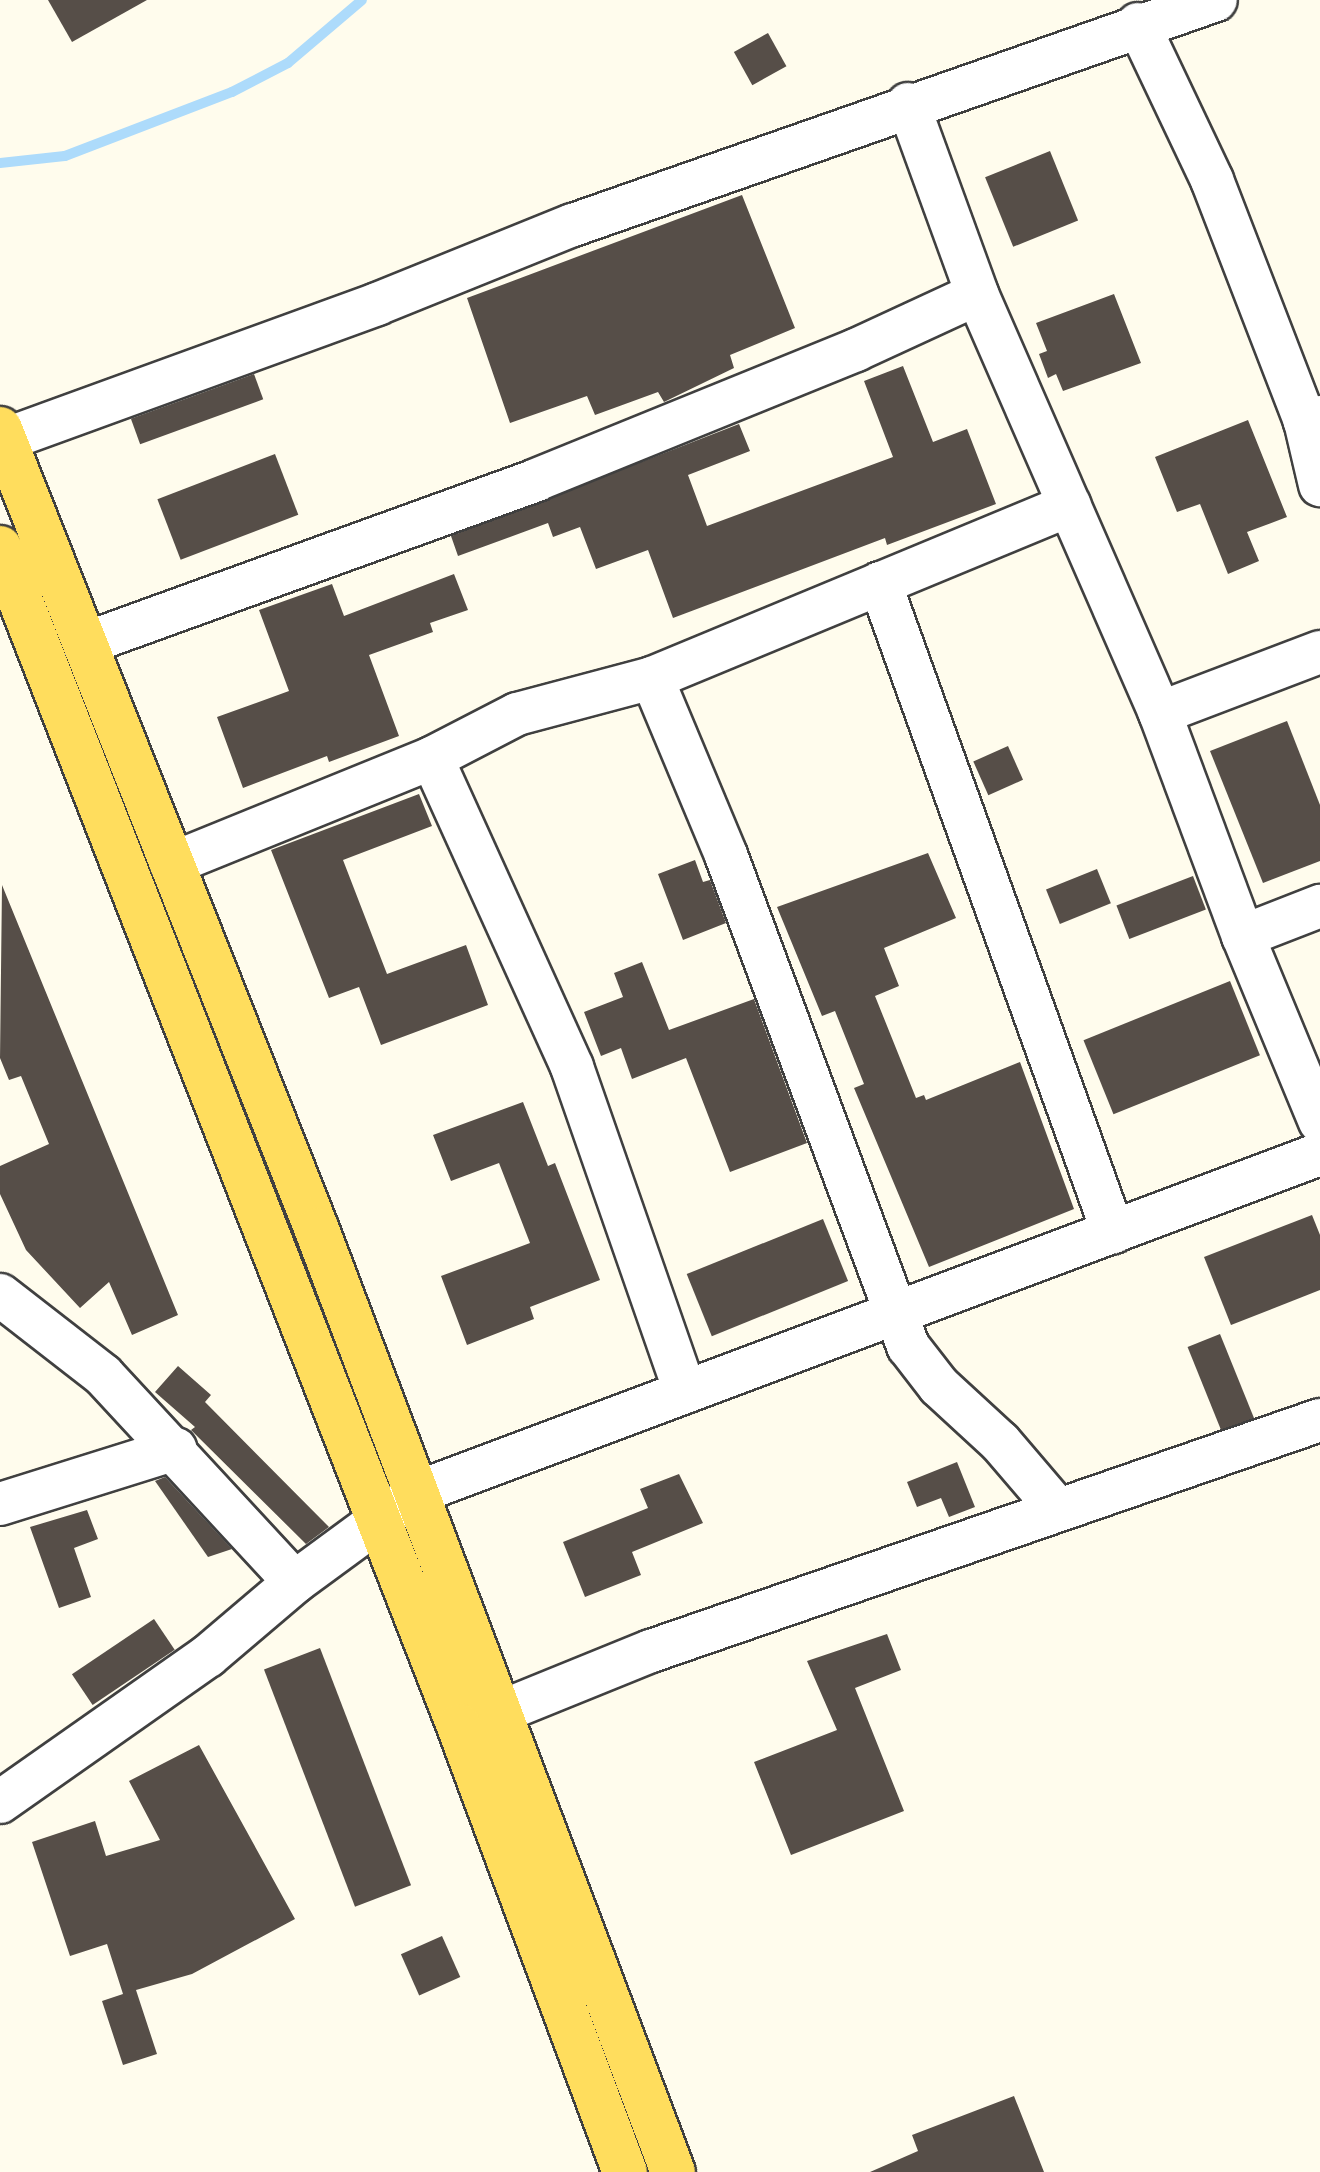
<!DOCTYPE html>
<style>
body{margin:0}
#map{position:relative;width:1320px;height:2172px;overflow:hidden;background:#fffced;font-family:Lora,serif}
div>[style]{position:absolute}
.stream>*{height:10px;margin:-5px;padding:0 5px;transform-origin:5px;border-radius:5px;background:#addbfb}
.building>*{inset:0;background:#564e48;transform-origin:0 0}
.roads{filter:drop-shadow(2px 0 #404040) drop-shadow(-2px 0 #404040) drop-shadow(0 2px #404040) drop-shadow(0 -2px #404040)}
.minor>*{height:42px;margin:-21px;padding:0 21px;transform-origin:21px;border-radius:21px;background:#fff}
.major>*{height:44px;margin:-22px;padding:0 22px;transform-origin:22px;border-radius:22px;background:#ffdd5d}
span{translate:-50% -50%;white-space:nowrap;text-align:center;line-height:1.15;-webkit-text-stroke:8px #fff;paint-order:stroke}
</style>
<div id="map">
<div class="stream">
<div style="left:0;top:163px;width:65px;rotate:-6.1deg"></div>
<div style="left:65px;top:156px;width:179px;rotate:-21deg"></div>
<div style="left:232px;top:92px;width:63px;rotate:-27.4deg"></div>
<div style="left:288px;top:63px;width:97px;rotate:-40.4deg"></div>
</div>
<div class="building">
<div style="clip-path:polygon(48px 0,147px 0,72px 42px)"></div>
<div style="left:768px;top:33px;width:38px;height:39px;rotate:61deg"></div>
<div style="left:1050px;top:151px;width:75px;height:70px;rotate:68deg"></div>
<div style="clip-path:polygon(742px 195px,795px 328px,730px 355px,734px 368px,664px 402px,658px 392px,595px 415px,587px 396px,510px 423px,467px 298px)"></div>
<div style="clip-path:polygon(1114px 294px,1141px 363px,1063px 391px,1056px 374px,1048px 378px,1039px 354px,1047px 351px,1036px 323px)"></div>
<div style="clip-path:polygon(903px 366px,933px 442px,967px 429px,996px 504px,887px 545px,885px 538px,673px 618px,648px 550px,596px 569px,580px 527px,553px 537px,548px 523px,458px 556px,451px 536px,739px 424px,750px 451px,688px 475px,707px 526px,893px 457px,864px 381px)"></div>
<div style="left:254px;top:374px;width:27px;height:131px;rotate:70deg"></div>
<div style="clip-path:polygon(1248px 420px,1287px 517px,1247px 532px,1259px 561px,1228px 574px,1200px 504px,1177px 512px,1155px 457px)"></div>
<div style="left:275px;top:454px;width:65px;height:126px;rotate:69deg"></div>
<div style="clip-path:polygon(454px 574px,468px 610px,430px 623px,433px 632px,369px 655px,399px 736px,329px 762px,327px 756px,243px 788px,217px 717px,289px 691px,259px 610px,332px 584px,344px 616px)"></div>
<div style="clip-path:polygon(1287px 721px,1320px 805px,1320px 861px,1263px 883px,1210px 751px)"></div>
<div style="left:1008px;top:746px;width:37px;height:38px;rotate:66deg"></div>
<div style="clip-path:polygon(419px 794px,432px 826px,343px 860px,387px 974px,466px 945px,488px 1005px,381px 1045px,359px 987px,329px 998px,271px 850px)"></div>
<div style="clip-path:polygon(928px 853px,956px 918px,884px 948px,899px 986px,875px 996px,916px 1098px,924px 1095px,926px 1100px,1020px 1062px,1074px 1209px,929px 1267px,854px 1088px,864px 1084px,835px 1011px,822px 1016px,777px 907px)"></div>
<div style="clip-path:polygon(695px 860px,703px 882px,710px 880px,726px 923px,683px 940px,658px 874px)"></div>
<div style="left:1097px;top:869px;width:37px;height:55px;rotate:68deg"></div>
<div style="left:1193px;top:876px;width:36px;height:82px;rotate:69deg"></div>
<div style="clip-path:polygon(2px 885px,178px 1315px,132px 1335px,109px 1282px,80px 1308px,26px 1250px,0 1194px,0 1166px,49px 1144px,21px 1076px,9px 1080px,0 1058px)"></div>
<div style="clip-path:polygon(642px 962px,669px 1030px,754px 999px,807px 1143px,730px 1172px,686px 1058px,632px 1079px,621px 1048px,601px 1056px,584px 1012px,623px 997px,614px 973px)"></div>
<div style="left:1230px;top:981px;width:80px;height:158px;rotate:68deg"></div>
<div style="clip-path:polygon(523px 1102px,548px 1166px,555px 1163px,600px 1280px,530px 1307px,534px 1319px,467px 1345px,441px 1276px,530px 1243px,499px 1163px,451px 1181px,433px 1135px)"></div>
<div style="clip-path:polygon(1312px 1215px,1320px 1235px,1320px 1290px,1231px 1325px,1204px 1257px)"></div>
<div style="left:823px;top:1219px;width:67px;height:147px;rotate:68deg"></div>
<div style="left:1220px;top:1334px;width:91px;height:35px;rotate:68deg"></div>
<div style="clip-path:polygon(178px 1366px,211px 1395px,205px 1402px,329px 1527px,306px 1544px,191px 1430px,195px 1427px,155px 1392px)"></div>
<div style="clip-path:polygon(957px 1462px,975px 1507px,949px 1517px,941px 1498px,917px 1507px,907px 1482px)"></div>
<div style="clip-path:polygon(679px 1474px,703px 1523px,632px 1552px,641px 1575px,585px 1597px,563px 1542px,648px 1508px,640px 1489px)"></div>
<div style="clip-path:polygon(165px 1477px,232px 1549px,208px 1557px,155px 1481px)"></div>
<div style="clip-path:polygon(87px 1510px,98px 1539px,74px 1548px,91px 1597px,59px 1608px,30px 1527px)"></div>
<div style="left:154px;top:1619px;width:37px;height:99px;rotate:56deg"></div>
<div style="clip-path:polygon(887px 1634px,901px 1670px,855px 1688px,904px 1811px,791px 1855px,754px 1762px,837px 1730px,807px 1661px)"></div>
<div style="left:320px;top:1648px;width:254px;height:60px;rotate:69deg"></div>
<div style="clip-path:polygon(199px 1745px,295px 1919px,192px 1974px,136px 1990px,157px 2054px,123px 2065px,102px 2001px,123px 1994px,107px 1944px,70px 1956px,32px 1842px,95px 1821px,106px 1856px,160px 1840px,129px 1781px)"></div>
<div style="left:442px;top:1936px;width:45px;height:45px;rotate:66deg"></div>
<div style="clip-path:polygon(1014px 2096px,1044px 2172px,870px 2172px,918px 2151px,912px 2135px)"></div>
</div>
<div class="roads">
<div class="minor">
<div style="left:1138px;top:24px;width:173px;rotate:64.6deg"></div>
<div style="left:1212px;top:180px;width:258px;rotate:68.9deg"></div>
<div style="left:908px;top:104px;width:202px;rotate:70deg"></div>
<div style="left:977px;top:294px;width:457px;rotate:66.4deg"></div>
<div style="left:1160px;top:713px;width:238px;rotate:69.6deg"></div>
<div style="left:1243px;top:936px;width:201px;rotate:67.5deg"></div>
<div style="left:1320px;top:417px;width:16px;rotate:165deg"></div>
<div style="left:1305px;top:421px;width:66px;rotate:76.8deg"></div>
<div style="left:4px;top:440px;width:397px;rotate:-20deg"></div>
<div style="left:377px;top:304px;width:211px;rotate:-22deg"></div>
<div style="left:573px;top:225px;width:681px;rotate:-19.29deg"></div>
<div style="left:880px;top:583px;width:690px;rotate:70.25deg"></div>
<div style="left:84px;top:644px;width:481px;rotate:-19.9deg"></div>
<div style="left:536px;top:480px;width:345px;rotate:-22.1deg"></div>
<div style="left:856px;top:350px;width:133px;rotate:-24.8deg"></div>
<div style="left:652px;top:678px;width:192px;rotate:67.3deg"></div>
<div style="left:726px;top:855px;width:524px;rotate:69.66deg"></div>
<div style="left:908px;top:1346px;width:51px;rotate:52.2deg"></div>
<div style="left:939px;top:1386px;width:83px;rotate:42.6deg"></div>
<div style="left:1000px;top:1442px;width:89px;rotate:49.5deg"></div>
<div style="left:1160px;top:713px;width:171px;rotate:-20.9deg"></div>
<div style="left:432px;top:758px;width:339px;rotate:65.6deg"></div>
<div style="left:572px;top:1067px;width:344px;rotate:70.8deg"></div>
<div style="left:171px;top:864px;width:282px;rotate:-22.1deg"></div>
<div style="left:432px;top:758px;width:96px;rotate:-27.4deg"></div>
<div style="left:517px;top:714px;width:140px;rotate:-14.9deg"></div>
<div style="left:652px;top:678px;width:452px;rotate:-22.5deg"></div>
<div style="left:1243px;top:936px;width:83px;rotate:-21.3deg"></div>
<div style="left:0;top:1295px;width:130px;rotate:37.8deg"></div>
<div style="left:103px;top:1375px;width:282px;rotate:47.2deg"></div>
<div style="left:0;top:1504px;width:184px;rotate:-17.4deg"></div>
<div style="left:498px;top:1713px;width:165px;rotate:-22.1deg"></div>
<div style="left:651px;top:1651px;width:708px;rotate:-19.05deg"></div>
<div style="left:0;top:1802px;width:254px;rotate:-35.1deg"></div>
<div style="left:208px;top:1656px;width:114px;rotate:-40.4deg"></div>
<div style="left:295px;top:1582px;width:150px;rotate:-36.3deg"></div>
<div style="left:416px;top:1493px;width:965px;rotate:-20.56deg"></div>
</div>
<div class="major">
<div style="left:0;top:429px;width:861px;rotate:68.41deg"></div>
<div style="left:317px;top:1230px;width:1007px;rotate:69.3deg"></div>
<div style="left:0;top:548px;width:1264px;rotate:68.71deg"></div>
<div style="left:459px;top:1726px;width:476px;rotate:69.6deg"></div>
</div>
</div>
</div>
